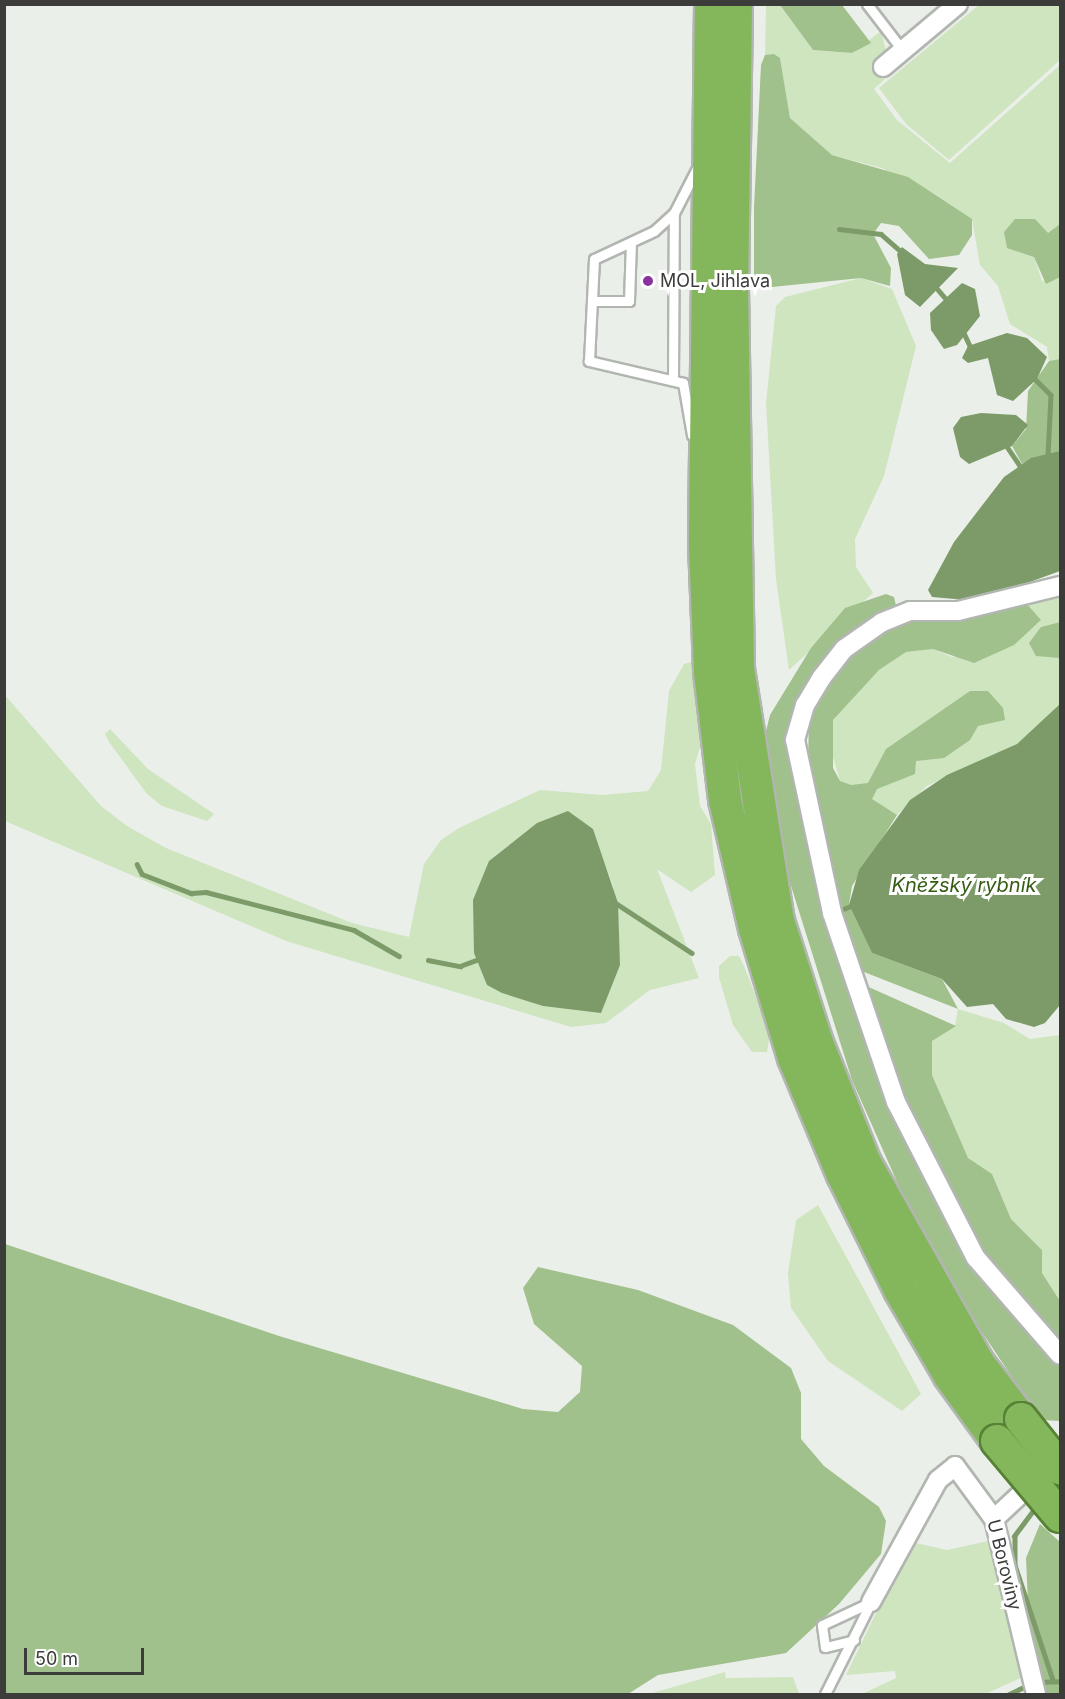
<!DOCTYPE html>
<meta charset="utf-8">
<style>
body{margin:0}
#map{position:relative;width:1065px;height:1699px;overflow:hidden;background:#ebefe9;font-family:Inter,sans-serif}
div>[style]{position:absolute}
.green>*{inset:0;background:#cee5c0}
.forest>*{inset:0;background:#a0c08c}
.water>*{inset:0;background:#7c9b69}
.stream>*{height:4.5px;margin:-2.25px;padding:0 2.25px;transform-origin:2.25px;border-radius:2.25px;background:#7c9b69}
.roads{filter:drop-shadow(2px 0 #b2b6b0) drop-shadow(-2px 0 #b2b6b0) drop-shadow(0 2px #b2b6b0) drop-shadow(0 -2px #b2b6b0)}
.service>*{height:9px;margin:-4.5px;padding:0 4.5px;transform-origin:4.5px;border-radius:4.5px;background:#fff}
.minor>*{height:18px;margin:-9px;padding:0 9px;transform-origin:9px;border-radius:9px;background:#fff}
.trunk>*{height:32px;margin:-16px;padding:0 16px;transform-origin:16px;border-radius:16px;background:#84b75b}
.bridges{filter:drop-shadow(2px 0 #578135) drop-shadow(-2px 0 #578135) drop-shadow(0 2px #578135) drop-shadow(0 -2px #578135)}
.trunk-bridge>*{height:32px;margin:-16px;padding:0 16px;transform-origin:16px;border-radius:16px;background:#84b75b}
.dots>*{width:16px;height:16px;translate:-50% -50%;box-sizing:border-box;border:3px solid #fff;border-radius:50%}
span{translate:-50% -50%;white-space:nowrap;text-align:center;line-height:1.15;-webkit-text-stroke:6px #fff;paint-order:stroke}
.poi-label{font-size:18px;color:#3c3d3b}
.left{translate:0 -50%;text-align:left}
.street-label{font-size:18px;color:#3c3d3b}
.water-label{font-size:20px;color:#365d14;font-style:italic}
.frame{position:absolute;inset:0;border:6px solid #3c3d3b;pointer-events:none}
.scale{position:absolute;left:24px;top:1648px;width:120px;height:27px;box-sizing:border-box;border:3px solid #3c3d3b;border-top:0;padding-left:8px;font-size:18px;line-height:21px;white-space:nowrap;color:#3c3d3b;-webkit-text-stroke:4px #fff;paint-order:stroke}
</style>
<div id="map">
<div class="green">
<div style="clip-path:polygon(980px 4px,1060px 5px,1060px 60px,949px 160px,906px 124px,879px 88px)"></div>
<div style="clip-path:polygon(766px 5px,780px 5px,813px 50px,853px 53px,881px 31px,886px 51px,879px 66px,887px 77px,874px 89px,897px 120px,950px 163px,1060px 65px,1060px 224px,1048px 233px,1034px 257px,1042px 281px,1060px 277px,1060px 359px,1049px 361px,1047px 347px,1010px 324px,998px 286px,980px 265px,972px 219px,882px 168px,832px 155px,790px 118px,780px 58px,765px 55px)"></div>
<div style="clip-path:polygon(861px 278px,892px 289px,916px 346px,884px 476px,855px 539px,856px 567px,873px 593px,789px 670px,776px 579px,766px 403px,776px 306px,785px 297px)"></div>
<div style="clip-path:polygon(1060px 592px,1060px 622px,1041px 627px,1060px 657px,1060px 704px,1039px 725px,1017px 744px,927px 786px,897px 815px,840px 781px,830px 746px,833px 720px,861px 682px,906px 652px,933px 649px,952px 657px,1014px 645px,1041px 620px,1027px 604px)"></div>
<div style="clip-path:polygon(evenodd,692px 662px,702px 740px,695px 764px,700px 806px,711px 824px,715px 875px,691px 892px,657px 869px,699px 978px,650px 990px,606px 1023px,571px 1027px,286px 941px,5px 821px,4px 694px,101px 806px,127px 826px,166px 848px,352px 923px,409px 937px,424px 864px,441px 840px,459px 828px,540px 790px,602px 795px,648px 791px,661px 770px,669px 691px,684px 664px,692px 662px,537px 823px,606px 867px,614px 888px,513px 996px,502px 993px,476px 961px,489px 861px,537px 823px)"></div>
<div style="clip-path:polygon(110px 729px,148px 769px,214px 814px,207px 821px,162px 806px,147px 794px,109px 742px,105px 734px)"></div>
<div style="clip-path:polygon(730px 956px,739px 956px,744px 966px,770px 1033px,767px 1052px,752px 1052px,733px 1025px,719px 977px,719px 966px)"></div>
<div style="clip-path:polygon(958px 1009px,1004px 1023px,1030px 1039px,1060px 1035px,1060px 1301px,1042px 1273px,1042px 1250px,1011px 1219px,992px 1174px,968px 1159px,932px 1075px,932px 1041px,955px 1026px)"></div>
<div style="clip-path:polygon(818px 1205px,921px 1394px,902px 1411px,828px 1361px,791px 1308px,788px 1273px,796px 1220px)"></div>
<div style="clip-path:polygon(988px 1541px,1025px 1676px,985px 1694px,862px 1694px,896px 1678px,895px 1671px,846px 1675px,895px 1574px,916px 1543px,947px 1550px)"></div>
<div style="clip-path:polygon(725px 1672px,726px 1678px,793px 1677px,799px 1694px,649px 1694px)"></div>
</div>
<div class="forest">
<div style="clip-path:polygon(780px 5px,842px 5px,871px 43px,852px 53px,813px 50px)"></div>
<div style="clip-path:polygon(774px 54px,780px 58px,790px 118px,832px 155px,908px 177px,972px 219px,972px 235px,959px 255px,929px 259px,899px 226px,881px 223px,873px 234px,891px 268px,890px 286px,861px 278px,761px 288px,754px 275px,754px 208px,761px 65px,765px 55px)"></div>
<div style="clip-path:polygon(1015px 219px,1035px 219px,1048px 233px,1060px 224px,1060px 277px,1046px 284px,1034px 257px,1007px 248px,1004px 232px)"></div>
<div style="clip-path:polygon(1060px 359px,1060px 451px,1022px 464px,1012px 446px,1026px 429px,1028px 391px,1049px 361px)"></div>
<div style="clip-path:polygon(886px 594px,894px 597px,897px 610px,854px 633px,811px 676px,795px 709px,844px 976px,956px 1026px,932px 1041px,932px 1075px,968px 1158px,992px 1174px,1011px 1219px,1042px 1250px,1042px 1273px,1060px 1301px,1060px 1421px,1042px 1420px,1030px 1404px,949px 1283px,913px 1218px,852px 1080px,786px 870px,764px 739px,770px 715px,811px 648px,845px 608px)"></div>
<div style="clip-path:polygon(1027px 604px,1041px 620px,1014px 645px,974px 663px,933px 649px,906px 652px,879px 670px,833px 720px,833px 768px,840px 781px,851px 785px,868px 783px,886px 749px,970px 691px,988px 691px,1003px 708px,1005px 720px,978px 726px,970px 740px,944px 758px,916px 761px,915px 774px,877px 789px,872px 799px,897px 815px,852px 886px,849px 905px,872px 953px,942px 979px,958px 1009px,859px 970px,840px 912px,808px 767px,809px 716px,825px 684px,849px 658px,899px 621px,958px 618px)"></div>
<div style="clip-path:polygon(1060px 622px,1060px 658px,1036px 656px,1029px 643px,1041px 627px)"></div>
<div style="clip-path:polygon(5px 1244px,279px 1336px,523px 1409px,558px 1412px,580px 1392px,582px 1366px,534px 1324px,523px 1288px,538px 1267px,638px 1290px,733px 1325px,791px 1368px,801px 1393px,801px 1439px,824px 1466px,879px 1507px,886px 1521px,881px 1554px,839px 1604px,786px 1653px,658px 1675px,628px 1694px,5px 1694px)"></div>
<div style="clip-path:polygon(1040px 1524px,1060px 1542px,1060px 1694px,1046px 1694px,1029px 1625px,1026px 1558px)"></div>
</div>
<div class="water">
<div style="clip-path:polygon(902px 247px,925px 264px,958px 268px,920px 307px,905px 295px,897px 254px)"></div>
<div style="clip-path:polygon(962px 283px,975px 289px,980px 316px,957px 345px,944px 349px,931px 330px,930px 313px)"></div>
<div style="clip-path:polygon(1007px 333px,1027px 338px,1047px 357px,1037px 379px,1013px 401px,997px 395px,988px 358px,968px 363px,962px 358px,968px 346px)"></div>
<div style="clip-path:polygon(981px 413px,1016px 415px,1028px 425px,1012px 446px,969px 464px,960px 457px,953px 428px,961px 417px)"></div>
<div style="clip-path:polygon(1060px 451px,1060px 571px,978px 601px,932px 597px,928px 590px,954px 542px,1004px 477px,1031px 458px)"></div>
<div style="clip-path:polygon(1060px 704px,1060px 1005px,1045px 1023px,1034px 1027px,1006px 1019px,993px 1004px,967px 1007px,942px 979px,872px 953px,849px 905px,859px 870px,910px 800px,947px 775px,1017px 744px)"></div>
<div style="clip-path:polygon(568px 811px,593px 829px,618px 903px,620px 965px,601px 1013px,543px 1006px,502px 993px,487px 985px,474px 953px,473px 900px,489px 861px,537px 823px)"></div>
</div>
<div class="stream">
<div style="left:839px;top:229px;width:42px;rotate:6.8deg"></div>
<div style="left:881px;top:234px;width:29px;rotate:41deg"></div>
<div style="left:934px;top:285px;width:18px;rotate:49deg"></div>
<div style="left:964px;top:333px;width:19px;rotate:65deg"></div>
<div style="left:1033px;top:377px;width:25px;rotate:45deg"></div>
<div style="left:1051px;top:395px;width:61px;rotate:92.8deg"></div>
<div style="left:1008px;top:448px;width:22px;rotate:56deg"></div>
<div style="left:137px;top:864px;width:11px;rotate:63deg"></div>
<div style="left:142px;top:874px;width:53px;rotate:21.2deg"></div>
<div style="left:191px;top:893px;width:15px;rotate:-4deg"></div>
<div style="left:206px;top:892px;width:153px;rotate:14.4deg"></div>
<div style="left:354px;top:930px;width:52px;rotate:30deg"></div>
<div style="left:614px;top:902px;width:93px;rotate:33.2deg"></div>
<div style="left:838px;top:911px;width:17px;rotate:-21deg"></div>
<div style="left:428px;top:960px;width:33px;rotate:11deg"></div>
<div style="left:460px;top:966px;width:20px;rotate:-20deg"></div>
<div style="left:1038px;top:1505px;width:39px;rotate:127deg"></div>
<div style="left:1015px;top:1536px;width:29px;rotate:90deg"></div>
<div style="left:1015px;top:1565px;width:121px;rotate:71.7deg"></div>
<div style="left:1036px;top:1682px;width:24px;rotate:-2deg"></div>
<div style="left:1009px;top:1694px;width:21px;rotate:-25deg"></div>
</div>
<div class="roads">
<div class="service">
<div style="left:867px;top:4px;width:59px;rotate:52.5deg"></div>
<div style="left:592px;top:301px;width:37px"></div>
<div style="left:629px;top:301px;width:59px;rotate:-88.1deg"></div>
<div style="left:673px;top:380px;width:167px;rotate:-89.7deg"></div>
<div style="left:692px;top:435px;width:53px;rotate:-99.8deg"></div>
<div style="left:683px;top:383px;width:97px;rotate:-166.8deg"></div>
<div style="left:589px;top:361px;width:102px;rotate:-87.2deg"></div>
<div style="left:594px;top:259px;width:66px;rotate:-25deg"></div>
<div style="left:654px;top:231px;width:27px;rotate:-42deg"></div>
<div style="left:674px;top:213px;width:51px;rotate:-62.9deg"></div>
<div style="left:854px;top:1640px;width:30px;rotate:166deg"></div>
<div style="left:825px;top:1647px;width:22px;rotate:-98deg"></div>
<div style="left:822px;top:1625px;width:54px;rotate:-25.1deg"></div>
<div style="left:825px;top:1694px;width:103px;rotate:-63.4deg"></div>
</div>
<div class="minor">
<div style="left:883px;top:67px;width:98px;rotate:-40deg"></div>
<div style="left:1060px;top:586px;width:105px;rotate:166.2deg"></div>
<div style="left:958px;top:611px;width:48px;rotate:180deg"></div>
<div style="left:910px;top:611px;width:31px;rotate:158deg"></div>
<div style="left:881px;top:623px;width:45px;rotate:144.9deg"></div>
<div style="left:844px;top:649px;width:36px;rotate:128deg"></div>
<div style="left:822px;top:677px;width:33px;rotate:121deg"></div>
<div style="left:805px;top:705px;width:36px;rotate:106deg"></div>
<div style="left:795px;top:740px;width:177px;rotate:77.9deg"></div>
<div style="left:832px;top:913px;width:200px;rotate:71.3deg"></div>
<div style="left:896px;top:1102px;width:175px;rotate:62.9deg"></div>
<div style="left:976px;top:1258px;width:128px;rotate:49.1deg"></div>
<div style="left:994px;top:1519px;width:62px;rotate:-43deg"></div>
<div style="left:871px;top:1602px;width:139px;rotate:-61.2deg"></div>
<div style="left:938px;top:1480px;width:22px;rotate:-39deg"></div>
<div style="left:955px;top:1466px;width:66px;rotate:53.7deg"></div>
<div style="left:994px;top:1519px;width:180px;rotate:76.5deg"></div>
</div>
<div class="trunk">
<div style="left:711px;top:4px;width:541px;rotate:90.64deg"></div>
<div style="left:705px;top:545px;width:127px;rotate:87.7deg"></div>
<div style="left:710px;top:672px;width:129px;rotate:83.3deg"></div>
<div style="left:725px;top:800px;width:132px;rotate:76.9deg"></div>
<div style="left:755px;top:929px;width:135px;rotate:73.2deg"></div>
<div style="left:794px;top:1058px;width:127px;rotate:67.3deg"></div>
<div style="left:843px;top:1175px;width:128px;rotate:63.6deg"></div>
<div style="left:900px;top:1290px;width:99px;rotate:59.8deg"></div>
<div style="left:950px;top:1376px;width:80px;rotate:54.1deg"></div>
<div style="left:736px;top:4px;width:285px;rotate:90.8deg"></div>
<div style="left:732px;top:289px;width:380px;rotate:89.1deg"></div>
<div style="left:738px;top:669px;width:255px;rotate:81deg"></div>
<div style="left:778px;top:921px;width:128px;rotate:72.3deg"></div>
<div style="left:817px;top:1043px;width:129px;rotate:68.2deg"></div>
<div style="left:865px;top:1163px;width:230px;rotate:60.5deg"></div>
<div style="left:978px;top:1363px;width:71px;rotate:52.5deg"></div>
</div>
</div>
<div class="bridges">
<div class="trunk-bridge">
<div style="left:1021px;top:1419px;width:63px;rotate:51.5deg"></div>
<div style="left:997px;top:1441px;width:98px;rotate:50deg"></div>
</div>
</div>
<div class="dots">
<div style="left:648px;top:281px;background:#8a329e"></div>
</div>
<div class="poi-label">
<span class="left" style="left:660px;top:281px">MOL, Jihlava</span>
</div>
<div class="street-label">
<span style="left:1004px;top:1565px;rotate:76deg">U Boroviny</span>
</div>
<div class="water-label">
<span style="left:964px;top:885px">Kněžský rybník</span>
</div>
<div class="frame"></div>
<div class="scale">50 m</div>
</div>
